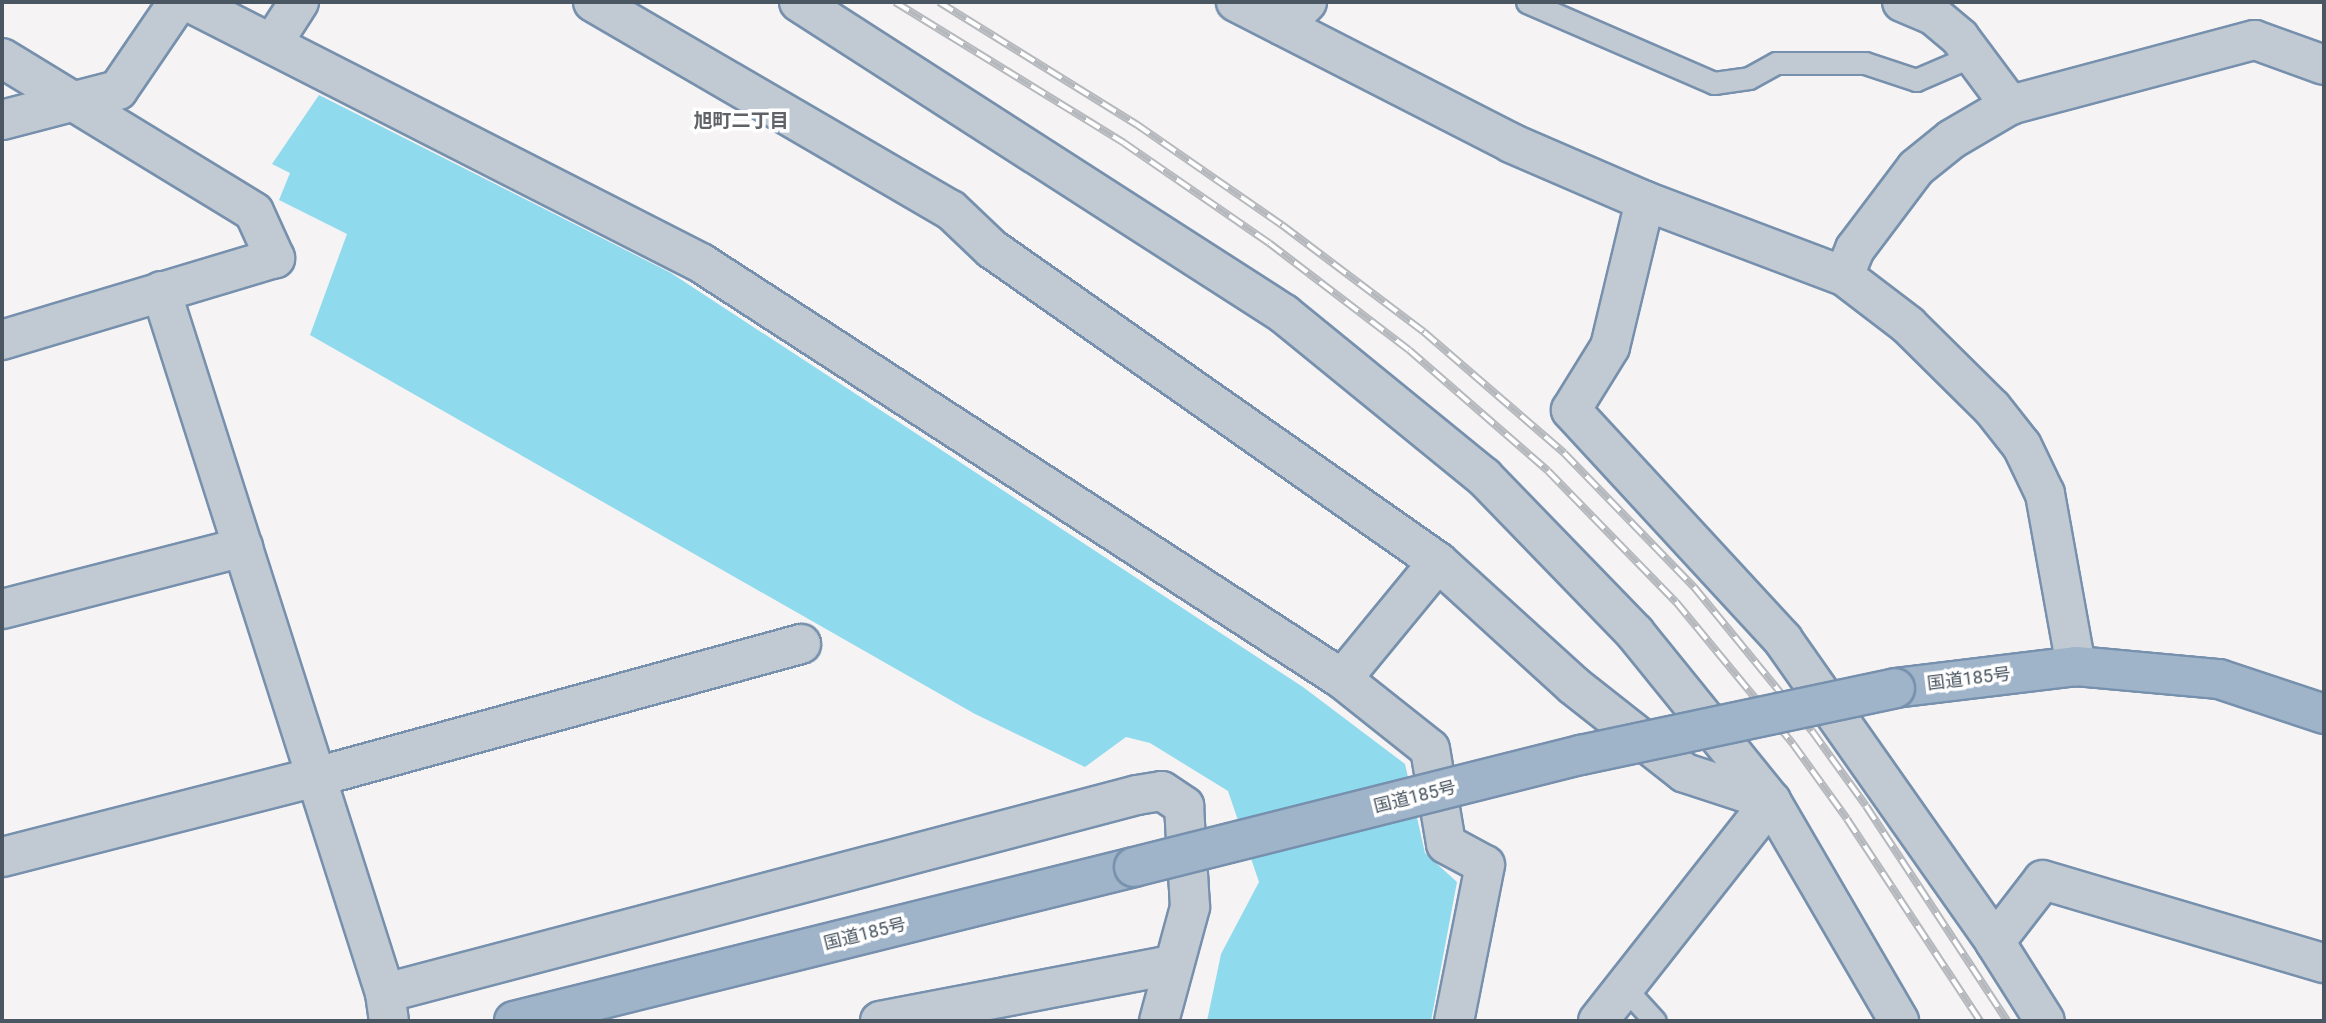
<!DOCTYPE html>
<meta charset="utf-8">
<style>
body{margin:0}
#map{position:relative;width:2326px;height:1023px;overflow:hidden;background:#f5f3f3;font-family:Roboto,"Noto Sans JP",sans-serif}
div>[style]{position:absolute}
.water>*{inset:0;background:#90daee}
.roads{filter:drop-shadow(2px 0 #7690ad) drop-shadow(-2px 0 #7690ad) drop-shadow(0 2px #7690ad) drop-shadow(0 -2px #7690ad)}
.service>*{height:21px;margin:-10.5px;padding:0 10.5px;transform-origin:10.5px;border-radius:10.5px;background:#c1cad2}
.minor>*{height:38px;margin:-19px;padding:0 19px;transform-origin:19px;border-radius:19px;background:#c1cad2}
.tertiary>*{height:38px;margin:-19px;padding:0 19px;transform-origin:19px;border-radius:19px;background:#c1cad2}
.trunk>*{height:38px;margin:-19px;padding:0 19px;transform-origin:19px;border-radius:19px;background:#9fb4c9}
.rail>*{height:8px;margin-top:-4px;transform-origin:0;background:repeating-linear-gradient(90deg,#fff 0 16px,#b5b8bd 0 32px);box-sizing:border-box;border-block:2px solid #b5b8bd}
.bridges{filter:drop-shadow(2px 0 #7690ad) drop-shadow(-2px 0 #7690ad) drop-shadow(0 2px #7690ad) drop-shadow(0 -2px #7690ad)}
.trunk-bridge>*{height:38px;margin:-19px;padding:0 19px;transform-origin:19px;border-radius:19px;background:#9fb4c9}
span{translate:-50% -50%;white-space:nowrap;text-align:center;line-height:1.15;-webkit-text-stroke:7px #fff;paint-order:stroke}
.street-label{font-size:18px;color:#4a5661}
.neighbourhood-label{font-size:19px;color:#5f6368;font-weight:700}
.frame{position:absolute;inset:0;border:4px solid #4a5661;pointer-events:none}
</style>
<div id="map">
<div class="water">
<div style="clip-path:polygon(319px 95px,671px 273px,1303px 687px,1405px 764px,1425px 853px,1457px 882px,1431px 1021px,1207px 1021px,1221px 954px,1259px 882px,1228px 791px,1150px 743px,1126px 737px,1085px 767px,975px 714px,310px 335px,347px 234px,279px 200px,290px 173px,272px 164px)"></div>
</div>
<div class="roads">
<div class="service">
<div style="left:1527px;top:2px;width:204px;rotate:23.4deg"></div>
<div style="left:1714px;top:83px;width:35px;rotate:-8deg"></div>
<div style="left:1749px;top:78px;width:31px;rotate:-29deg"></div>
<div style="left:1776px;top:63px;width:89px"></div>
<div style="left:1865px;top:63px;width:54px;rotate:18.4deg"></div>
<div style="left:1916px;top:80px;width:63px;rotate:-23.3deg"></div>
<div style="left:1623px;top:986px;width:47px;rotate:47.6deg"></div>
</div>
<div class="minor">
<div style="left:189px;top:2px;width:575px;rotate:27.01deg"></div>
<div style="left:701px;top:263px;width:764px;rotate:32.98deg"></div>
<div style="left:1342px;top:679px;width:112px;rotate:38.5deg"></div>
<div style="left:1430px;top:749px;width:96px;rotate:80.4deg"></div>
<div style="left:1446px;top:844px;width:44px;rotate:28.3deg"></div>
<div style="left:1485px;top:865px;width:159px;rotate:101.2deg"></div>
<div style="left:593px;top:2px;width:414px;rotate:30.2deg"></div>
<div style="left:951px;top:210px;width:57px;rotate:43.6deg"></div>
<div style="left:992px;top:249px;width:545px;rotate:35.06deg"></div>
<div style="left:1438px;top:562px;width:183px;rotate:42.3deg"></div>
<div style="left:1573px;top:685px;width:142px;rotate:38.2deg"></div>
<div style="left:1685px;top:773px;width:90px;rotate:18deg"></div>
<div style="left:1902px;top:2px;width:34px;rotate:23deg"></div>
<div style="left:1933px;top:15px;width:35px;rotate:40deg"></div>
<div style="left:1960px;top:38px;width:84px;rotate:53.3deg"></div>
<div style="left:1283px;top:26px;width:34px;rotate:-45deg"></div>
<div style="left:272px;top:44px;width:50px;rotate:-57.3deg"></div>
<div style="left:2px;top:58px;width:295px;rotate:31.4deg"></div>
<div style="left:254px;top:212px;width:51px;rotate:65.5deg"></div>
<div style="left:275px;top:258px;width:285px;rotate:163.3deg"></div>
<div style="left:2px;top:120px;width:120px;rotate:-14.5deg"></div>
<div style="left:118px;top:90px;width:107px;rotate:-55.7deg"></div>
<div style="left:1645px;top:201px;width:150px;rotate:103.5deg"></div>
<div style="left:1610px;top:347px;width:74px;rotate:121.8deg"></div>
<div style="left:1571px;top:410px;width:313px;rotate:47.3deg"></div>
<div style="left:1783px;top:640px;width:369px;rotate:54.9deg"></div>
<div style="left:1995px;top:942px;width:93px;rotate:57.7deg"></div>
<div style="left:1844px;top:276px;width:29px;rotate:-68deg"></div>
<div style="left:1855px;top:249px;width:101px;rotate:-53deg"></div>
<div style="left:1916px;top:168px;width:46px;rotate:-38.9deg"></div>
<div style="left:1952px;top:139px;width:67px;rotate:-30.4deg"></div>
<div style="left:2010px;top:105px;width:253px;rotate:-14.9deg"></div>
<div style="left:2255px;top:40px;width:73px;rotate:19.9deg"></div>
<div style="left:161px;top:291px;width:737px;rotate:72.3deg"></div>
<div style="left:385px;top:993px;width:28px;rotate:82deg"></div>
<div style="left:2px;top:609px;width:249px;rotate:-14.4deg"></div>
<div style="left:1342px;top:679px;width:151px;rotate:-50.6deg"></div>
<div style="left:2px;top:857px;width:324px;rotate:-14.3deg"></div>
<div style="left:316px;top:777px;width:503px;rotate:-15.34deg"></div>
<div style="left:1995px;top:942px;width:78px;rotate:-52.3deg"></div>
<div style="left:2043px;top:880px;width:293px;rotate:16.5deg"></div>
<div style="left:385px;top:993px;width:778px;rotate:-14.75deg"></div>
<div style="left:1137px;top:795px;width:25px;rotate:-9deg"></div>
<div style="left:1162px;top:791px;width:27px;rotate:34deg"></div>
<div style="left:1184px;top:806px;width:101px;rotate:86.6deg"></div>
<div style="left:1190px;top:907px;width:118px;rotate:105.2deg"></div>
<div style="left:880px;top:1021px;width:297px;rotate:-10.9deg"></div>
</div>
<div class="tertiary">
<div style="left:799px;top:2px;width:577px;rotate:32.75deg"></div>
<div style="left:1284px;top:314px;width:258px;rotate:39.2deg"></div>
<div style="left:1484px;top:477px;width:217px;rotate:45.9deg"></div>
<div style="left:1635px;top:633px;width:216px;rotate:51deg"></div>
<div style="left:1771px;top:801px;width:255px;rotate:59.8deg"></div>
<div style="left:1236px;top:2px;width:309px;rotate:27.1deg"></div>
<div style="left:1511px;top:143px;width:146px;rotate:23.4deg"></div>
<div style="left:1645px;top:201px;width:213px;rotate:20.7deg"></div>
<div style="left:1844px;top:276px;width:81px;rotate:37.4deg"></div>
<div style="left:1908px;top:325px;width:118px;rotate:44.7deg"></div>
<div style="left:1992px;top:408px;width:48px;rotate:51.7deg"></div>
<div style="left:2022px;top:446px;width:53px;rotate:64.4deg"></div>
<div style="left:2045px;top:494px;width:175px;rotate:79.8deg"></div>
<div style="left:1598px;top:1021px;width:280px;rotate:-51.8deg"></div>
</div>
<div class="trunk">
<div style="left:1895px;top:688px;width:182px;rotate:-6.9deg"></div>
<div style="left:2076px;top:666px;width:144px;rotate:5.2deg"></div>
<div style="left:2219px;top:679px;width:111px;rotate:18.4deg"></div>
<div style="left:514px;top:1021px;width:639px;rotate:-13.95deg"></div>
</div>
</div>
<div class="rail">
<div style="left:895px;top:2px;width:269px;rotate:31.6deg"></div>
<div style="left:1124px;top:143px;width:176px;rotate:34.6deg"></div>
<div style="left:1269px;top:243px;width:176px;rotate:37.4deg"></div>
<div style="left:1409px;top:350px;width:184px;rotate:41deg"></div>
<div style="left:1548px;top:471px;width:183px;rotate:45.7deg"></div>
<div style="left:1676px;top:602px;width:184px;rotate:50.5deg"></div>
<div style="left:1793px;top:744px;width:92px;rotate:54.2deg"></div>
<div style="left:1847px;top:819px;width:242px;rotate:56.6deg"></div>
<div style="left:939px;top:2px;width:232px;rotate:31.8deg"></div>
<div style="left:1136px;top:124px;width:178px;rotate:34.7deg"></div>
<div style="left:1282px;top:225px;width:178px;rotate:37deg"></div>
<div style="left:1424px;top:332px;width:185px;rotate:40.8deg"></div>
<div style="left:1564px;top:453px;width:187px;rotate:45.9deg"></div>
<div style="left:1694px;top:587px;width:186px;rotate:50.7deg"></div>
<div style="left:1812px;top:731px;width:92px;rotate:54.2deg"></div>
<div style="left:1866px;top:806px;width:257px;rotate:56.7deg"></div>
</div>
<div class="bridges">
<div class="trunk-bridge">
<div style="left:1134px;top:867px;width:461px;rotate:-14.1deg"></div>
<div style="left:1581px;top:755px;width:321px;rotate:-12deg"></div>
</div>
</div>
<div class="street-label">
<span style="left:1969px;top:679px;rotate:-7deg">国道185号</span>
<span style="left:1415px;top:797px;rotate:-14deg">国道185号</span>
<span style="left:865px;top:934px;rotate:-14deg">国道185号</span>
</div>
<div class="neighbourhood-label">
<span style="left:741px;top:121px">旭町二丁目</span>
</div>
<div class="frame"></div>
</div>
